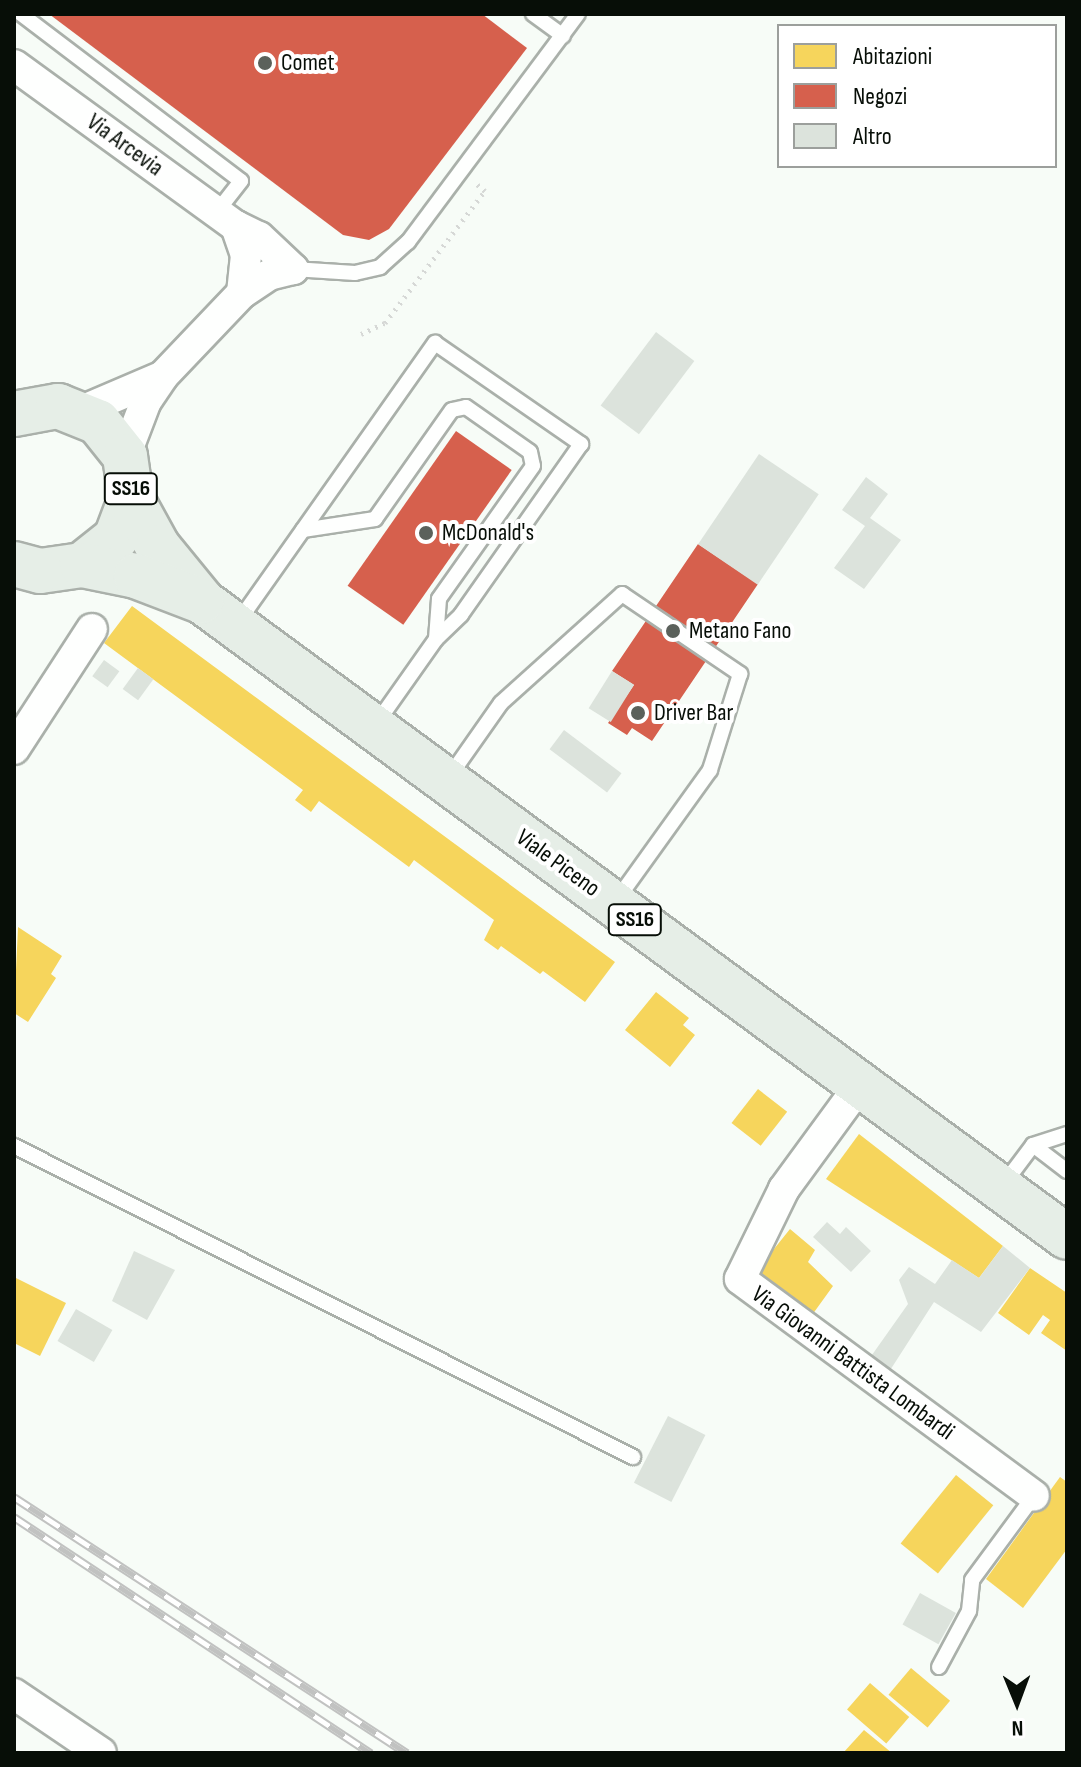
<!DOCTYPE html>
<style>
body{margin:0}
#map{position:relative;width:1081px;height:1767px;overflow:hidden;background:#f7fcf7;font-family:"Sofia Sans Condensed",sans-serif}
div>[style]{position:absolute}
.homes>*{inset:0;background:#f6d55c;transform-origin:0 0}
.shops>*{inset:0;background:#d6604d;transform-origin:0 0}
.building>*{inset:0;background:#dce3dc;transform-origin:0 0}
.path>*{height:5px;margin-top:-2.5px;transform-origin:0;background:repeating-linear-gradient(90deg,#d6d8d6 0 2px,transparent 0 8px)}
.roads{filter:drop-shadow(2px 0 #aab0aa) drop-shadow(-2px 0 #aab0aa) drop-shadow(0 2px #aab0aa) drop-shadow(0 -2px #aab0aa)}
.service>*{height:14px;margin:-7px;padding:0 7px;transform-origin:7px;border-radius:7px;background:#fefffe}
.minor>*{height:30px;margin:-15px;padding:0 15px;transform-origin:15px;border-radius:15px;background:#fefffe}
.primary>*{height:44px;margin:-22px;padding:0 22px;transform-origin:22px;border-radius:22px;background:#e6eee7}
.rail>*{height:9px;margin-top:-4.5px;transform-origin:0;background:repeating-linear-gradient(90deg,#fff 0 18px,#c1c2c1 0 36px);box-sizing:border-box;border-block:2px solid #c1c2c1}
.dots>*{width:22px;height:22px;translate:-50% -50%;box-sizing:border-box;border:4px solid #fff;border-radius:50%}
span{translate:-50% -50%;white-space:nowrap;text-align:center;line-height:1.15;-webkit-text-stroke:8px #fff;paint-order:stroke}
.shield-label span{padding:2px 6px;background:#fff;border:2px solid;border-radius:6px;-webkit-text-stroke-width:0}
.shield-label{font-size:22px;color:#070e07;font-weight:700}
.poi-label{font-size:24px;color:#070e07}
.left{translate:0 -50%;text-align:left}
.street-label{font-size:24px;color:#070e07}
.frame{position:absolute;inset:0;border:16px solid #070e07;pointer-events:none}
.legend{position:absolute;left:777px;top:24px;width:280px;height:144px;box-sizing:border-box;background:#fff;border:2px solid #9c9f9c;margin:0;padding:10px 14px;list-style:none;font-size:24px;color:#070e07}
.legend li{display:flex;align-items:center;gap:16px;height:40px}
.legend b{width:40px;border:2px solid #9c9f9c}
.north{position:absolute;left:977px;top:1663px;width:80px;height:80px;-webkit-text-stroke:6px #fff;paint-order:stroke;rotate:179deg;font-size:22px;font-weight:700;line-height:32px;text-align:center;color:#070e07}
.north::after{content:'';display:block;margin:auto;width:28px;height:36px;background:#070e07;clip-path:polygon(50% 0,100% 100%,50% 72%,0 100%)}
</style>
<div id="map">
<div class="homes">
<div style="clip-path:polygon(132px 606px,615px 962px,585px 1002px,543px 971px,540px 974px,501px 946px,498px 950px,484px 940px,494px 920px,414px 860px,409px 867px,319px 801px,311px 812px,295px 800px,303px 790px,104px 643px)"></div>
<div style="clip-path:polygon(18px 927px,62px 956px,51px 974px,56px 978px,28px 1022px,14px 1013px)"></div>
<div style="clip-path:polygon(656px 992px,689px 1018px,683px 1025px,695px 1035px,670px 1067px,625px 1030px)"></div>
<div style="left:758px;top:1089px;width:37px;height:43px;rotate:38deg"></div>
<div style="clip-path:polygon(859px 1134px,1003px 1246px,979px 1278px,826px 1179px)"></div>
<div style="clip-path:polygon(790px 1229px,815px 1250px,808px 1262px,833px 1286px,807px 1322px,750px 1279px)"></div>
<div style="clip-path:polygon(1030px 1268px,1067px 1293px,1067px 1351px,1041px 1333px,1050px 1320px,1043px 1315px,1029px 1335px,998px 1313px)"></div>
<div style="clip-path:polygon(14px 1277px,66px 1303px,40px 1356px,14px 1343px)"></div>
<div style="left:956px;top:1475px;width:48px;height:88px;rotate:39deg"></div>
<div style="clip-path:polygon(1060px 1477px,1067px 1482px,1067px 1549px,1023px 1608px,986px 1579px)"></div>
<div style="left:911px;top:1668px;width:51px;height:35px;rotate:40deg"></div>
<div style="left:870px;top:1683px;width:52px;height:35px;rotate:41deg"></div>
<div style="clip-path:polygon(864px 1730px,892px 1753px,843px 1753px)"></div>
</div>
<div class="shops">
<div style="clip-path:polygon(49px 14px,482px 14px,527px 48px,389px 229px,369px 240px,343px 235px)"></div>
<div style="left:456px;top:431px;width:68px;height:189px;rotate:35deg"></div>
<div style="clip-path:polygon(698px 544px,758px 584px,652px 741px,632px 728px,627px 735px,608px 723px,634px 685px,612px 671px)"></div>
</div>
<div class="building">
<div style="left:656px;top:332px;width:48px;height:92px;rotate:37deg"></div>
<div style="left:759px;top:454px;width:72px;height:109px;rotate:34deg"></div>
<div style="clip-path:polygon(866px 477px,888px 494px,870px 518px,901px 540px,864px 589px,834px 568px,865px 526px,842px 510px)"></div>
<div style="left:104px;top:660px;width:19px;height:20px;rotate:36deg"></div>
<div style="left:138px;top:668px;width:19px;height:26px;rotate:36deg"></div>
<div style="left:612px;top:671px;width:26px;height:44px;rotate:32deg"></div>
<div style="left:564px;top:730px;width:72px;height:24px;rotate:37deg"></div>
<div style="clip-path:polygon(827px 1222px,840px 1234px,846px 1227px,871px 1251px,851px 1272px,813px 1237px)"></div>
<div style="clip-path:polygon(1003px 1246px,1030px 1268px,981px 1332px,934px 1302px,887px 1375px,867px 1362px,908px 1304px,899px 1280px,909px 1267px,935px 1284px,952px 1260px,979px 1278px)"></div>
<div style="clip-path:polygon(134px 1251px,175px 1270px,147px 1320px,112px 1301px)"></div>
<div style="left:76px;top:1309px;width:42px;height:37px;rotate:30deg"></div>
<div style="left:668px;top:1416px;width:42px;height:75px;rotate:27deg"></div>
<div style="left:920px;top:1593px;width:41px;height:36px;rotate:29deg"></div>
</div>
<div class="path">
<div style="left:361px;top:334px;width:26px;rotate:-25deg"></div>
<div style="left:385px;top:323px;width:166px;rotate:-52.9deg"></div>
<div style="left:485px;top:191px;width:11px;rotate:-139deg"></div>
</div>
<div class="roads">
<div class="service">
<div style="left:21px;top:14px;width:276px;rotate:37.2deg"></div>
<div style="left:241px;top:181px;width:39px;rotate:128deg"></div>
<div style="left:533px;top:14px;width:37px;rotate:36deg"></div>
<div style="left:293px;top:269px;width:62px;rotate:3.7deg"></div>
<div style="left:355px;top:273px;width:26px;rotate:-13deg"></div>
<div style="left:380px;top:267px;width:38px;rotate:-42deg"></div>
<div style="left:408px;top:242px;width:284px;rotate:-53.3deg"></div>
<div style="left:303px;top:530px;width:73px;rotate:-8.7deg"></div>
<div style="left:375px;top:519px;width:133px;rotate:-54.8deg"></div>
<div style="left:452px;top:410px;width:14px;rotate:-12deg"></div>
<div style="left:466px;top:407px;width:78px;rotate:35.1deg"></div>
<div style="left:530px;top:452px;width:14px;rotate:78deg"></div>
<div style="left:533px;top:466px;width:163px;rotate:125.3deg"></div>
<div style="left:439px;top:599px;width:40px;rotate:94.3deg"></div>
<div style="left:238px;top:622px;width:342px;rotate:-54.8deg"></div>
<div style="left:435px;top:343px;width:178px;rotate:34.7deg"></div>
<div style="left:581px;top:444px;width:209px;rotate:125.1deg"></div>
<div style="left:461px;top:615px;width:35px;rotate:136deg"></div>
<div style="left:436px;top:639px;width:104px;rotate:125.2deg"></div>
<div style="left:449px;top:777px;width:90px;rotate:-54.9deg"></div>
<div style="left:501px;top:703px;width:163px;rotate:-42deg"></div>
<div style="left:622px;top:594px;width:143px;rotate:34.1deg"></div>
<div style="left:740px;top:674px;width:101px;rotate:107.4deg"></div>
<div style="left:710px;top:770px;width:163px;rotate:125.7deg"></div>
<div style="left:1033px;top:1145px;width:43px;rotate:37.4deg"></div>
<div style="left:14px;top:1146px;width:693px;rotate:26.68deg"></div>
<div style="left:1003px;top:1185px;width:50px;rotate:-53.1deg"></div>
<div style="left:1033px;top:1145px;width:36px;rotate:-18deg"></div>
<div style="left:939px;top:1667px;width:64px;rotate:-61.8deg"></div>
<div style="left:969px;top:1611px;width:31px;rotate:-84deg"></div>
<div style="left:972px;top:1580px;width:104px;rotate:-53.6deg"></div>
</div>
<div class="minor">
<div style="left:14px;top:65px;width:274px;rotate:36deg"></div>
<div style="left:236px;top:226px;width:25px;rotate:26deg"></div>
<div style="left:259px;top:237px;width:47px;rotate:43.3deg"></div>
<div style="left:293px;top:269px;width:25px;rotate:166deg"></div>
<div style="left:269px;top:275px;width:32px;rotate:146deg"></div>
<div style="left:242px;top:293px;width:115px;rotate:133.6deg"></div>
<div style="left:163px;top:376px;width:30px;rotate:124deg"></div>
<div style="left:146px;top:401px;width:59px;rotate:110.9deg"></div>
<div style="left:236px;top:226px;width:31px;rotate:71deg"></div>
<div style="left:246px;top:255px;width:38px;rotate:96deg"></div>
<div style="left:79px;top:412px;width:89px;rotate:-23.1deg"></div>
<div style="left:14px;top:749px;width:143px;rotate:-57deg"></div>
<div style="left:860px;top:1085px;width:129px;rotate:126.2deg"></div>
<div style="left:784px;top:1189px;width:100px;rotate:116.1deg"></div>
<div style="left:740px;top:1279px;width:365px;rotate:36.4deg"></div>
<div style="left:14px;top:1694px;width:105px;rotate:34.1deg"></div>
</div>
<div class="primary">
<div style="left:14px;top:414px;width:45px;rotate:-10.3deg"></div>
<div style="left:58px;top:406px;width:43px;rotate:21.8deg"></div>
<div style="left:98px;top:422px;width:43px;rotate:51.5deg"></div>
<div style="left:125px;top:456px;width:42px;rotate:81.9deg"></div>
<div style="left:131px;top:498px;width:43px;rotate:110.6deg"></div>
<div style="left:116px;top:538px;width:43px;rotate:141.5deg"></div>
<div style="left:82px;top:565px;width:42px;rotate:171.9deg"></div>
<div style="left:40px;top:571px;width:27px;rotate:-165deg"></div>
<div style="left:131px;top:498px;width:56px;rotate:61.1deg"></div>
<div style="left:158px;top:547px;width:71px;rotate:50.7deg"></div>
<div style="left:203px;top:602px;width:1072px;rotate:36.31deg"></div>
<div style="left:82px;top:565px;width:55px;rotate:11.5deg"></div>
<div style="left:136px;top:576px;width:70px;rotate:21deg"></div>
</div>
</div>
<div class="rail">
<div style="left:14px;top:1497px;width:469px;rotate:33.1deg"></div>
<div style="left:14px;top:1517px;width:428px;rotate:33.5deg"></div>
</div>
<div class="dots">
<div style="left:265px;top:63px;background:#5b615b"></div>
<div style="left:426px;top:533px;background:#5b615b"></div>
<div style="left:673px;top:631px;background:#5b615b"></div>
<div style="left:638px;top:713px;background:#5b615b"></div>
</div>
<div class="shield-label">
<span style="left:131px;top:489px">SS16</span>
<span style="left:635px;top:920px">SS16</span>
</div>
<div class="poi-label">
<span class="left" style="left:281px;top:63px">Comet</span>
<span class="left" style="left:442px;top:533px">McDonald's</span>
<span class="left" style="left:689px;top:631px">Metano Fano</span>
<span class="left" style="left:654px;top:713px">Driver Bar</span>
</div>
<div class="street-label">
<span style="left:125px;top:145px;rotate:36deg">Via Arcevia</span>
<span style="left:558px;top:863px;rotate:36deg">Viale Piceno</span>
<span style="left:853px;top:1363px;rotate:36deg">Via Giovanni Battista Lombardi</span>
</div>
<div class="frame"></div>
<ul class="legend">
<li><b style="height:22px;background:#f6d55c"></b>Abitazioni</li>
<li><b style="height:22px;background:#d6604d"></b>Negozi</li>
<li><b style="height:22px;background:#dce3dc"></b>Altro</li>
</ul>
<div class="north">N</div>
</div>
